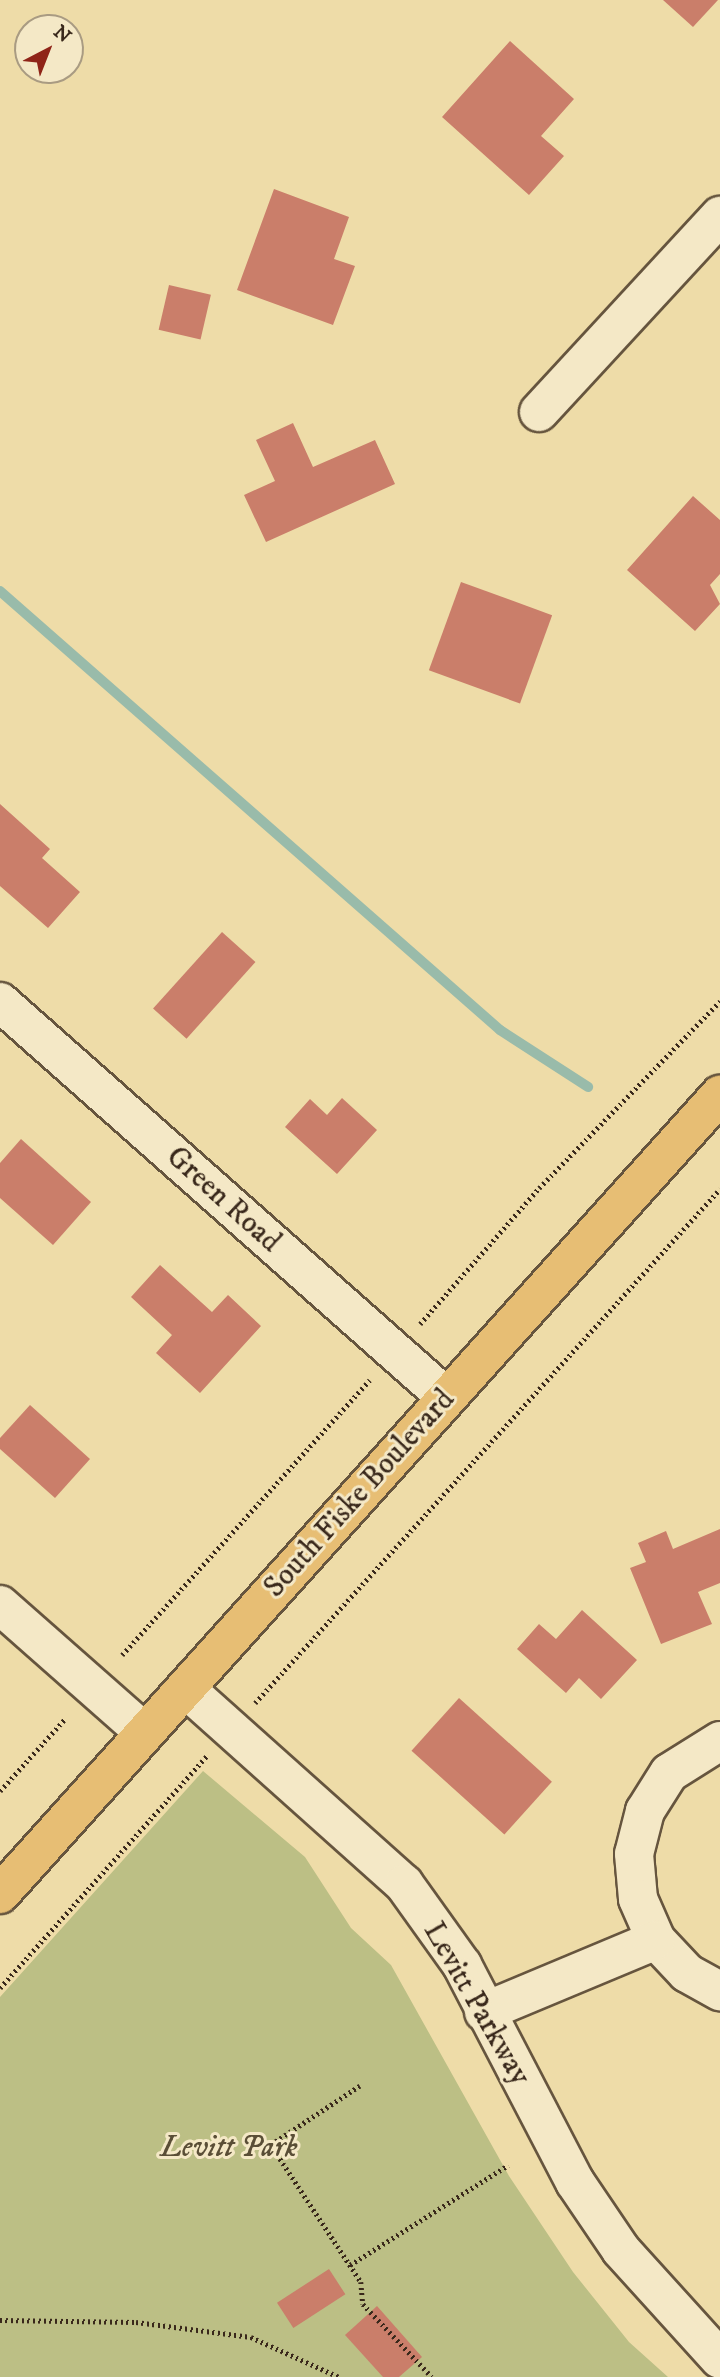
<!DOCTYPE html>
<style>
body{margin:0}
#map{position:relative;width:720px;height:2377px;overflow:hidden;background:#eedca8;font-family:"IM FELL DW Pica",serif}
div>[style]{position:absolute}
.green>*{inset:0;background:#bcbf85}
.stream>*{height:10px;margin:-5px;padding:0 5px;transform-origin:5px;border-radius:5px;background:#9ba}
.building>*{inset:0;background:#ca7e6a;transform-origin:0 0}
.path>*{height:4.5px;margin-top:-2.25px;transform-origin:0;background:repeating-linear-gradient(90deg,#39281b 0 2px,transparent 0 5.5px)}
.roads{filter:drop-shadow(2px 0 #66553e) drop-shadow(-2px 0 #66553e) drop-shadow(0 2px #66553e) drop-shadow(0 -2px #66553e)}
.minor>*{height:38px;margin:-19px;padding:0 19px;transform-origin:19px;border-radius:19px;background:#f4e8c6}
.major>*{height:38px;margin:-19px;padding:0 19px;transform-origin:19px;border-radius:19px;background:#e7be74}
span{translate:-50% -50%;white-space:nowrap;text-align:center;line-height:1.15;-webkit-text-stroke:6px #f4e8c6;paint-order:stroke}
.street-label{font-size:30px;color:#39281b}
.park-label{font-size:30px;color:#5a4e36;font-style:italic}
.north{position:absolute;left:14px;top:14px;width:70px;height:70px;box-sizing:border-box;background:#f4e8c6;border:2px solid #a99b82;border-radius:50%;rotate:42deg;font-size:19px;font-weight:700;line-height:28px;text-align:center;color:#39281b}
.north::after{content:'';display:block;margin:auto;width:24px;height:32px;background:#8f2418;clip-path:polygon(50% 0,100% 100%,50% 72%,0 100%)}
</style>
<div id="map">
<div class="green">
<div style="clip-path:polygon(203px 1771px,305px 1857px,351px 1928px,391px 1965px,509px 2176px,573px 2272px,629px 2342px,668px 2377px,0 2377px,0 1997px)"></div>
</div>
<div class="stream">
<div style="left:0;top:591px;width:665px;rotate:41.28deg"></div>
<div style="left:500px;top:1030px;width:105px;rotate:32.9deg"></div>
</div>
<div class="building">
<div style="clip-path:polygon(663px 0,718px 0,693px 27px)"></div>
<div style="clip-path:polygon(510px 41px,574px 99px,541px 136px,564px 156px,529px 195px,442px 117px)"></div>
<div style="clip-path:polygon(274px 189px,349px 217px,334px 259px,355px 266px,333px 325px,237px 290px)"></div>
<div style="left:169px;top:285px;width:43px;height:46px;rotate:13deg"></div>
<div style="clip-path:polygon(293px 423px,313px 467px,375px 440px,395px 484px,266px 542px,244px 495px,275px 481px,256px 440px)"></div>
<div style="clip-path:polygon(693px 496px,720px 520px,720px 574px,710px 585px,720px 604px,695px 631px,627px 570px)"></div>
<div style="left:461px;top:582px;width:97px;height:94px;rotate:20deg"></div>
<div style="clip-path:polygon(0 804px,50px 849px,42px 858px,80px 892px,48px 928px,0 886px)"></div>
<div style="left:222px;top:932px;width:45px;height:103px;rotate:42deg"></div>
<div style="clip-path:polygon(342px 1098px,377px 1130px,337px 1174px,285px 1127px,310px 1099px,327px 1115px)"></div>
<div style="clip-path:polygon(21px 1139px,91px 1202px,53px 1245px,0 1198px,0 1163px)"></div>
<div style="clip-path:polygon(160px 1265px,212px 1312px,228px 1295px,261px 1326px,200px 1393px,156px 1353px,172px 1335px,131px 1297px)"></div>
<div style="clip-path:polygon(30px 1405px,90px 1459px,55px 1498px,0 1449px,0 1438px)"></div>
<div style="clip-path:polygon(720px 1529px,720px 1583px,698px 1592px,712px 1624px,661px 1644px,630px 1568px,646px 1562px,638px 1543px,666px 1531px,673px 1549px)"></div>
<div style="clip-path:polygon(582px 1610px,637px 1660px,601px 1699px,579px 1678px,566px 1693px,517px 1649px,539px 1624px,556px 1639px)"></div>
<div style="left:459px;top:1698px;width:125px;height:71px;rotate:42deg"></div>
<div style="left:329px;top:2269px;width:30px;height:62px;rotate:57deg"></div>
<div style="clip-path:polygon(377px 2306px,422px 2357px,399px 2377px,383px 2377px,345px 2335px)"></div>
</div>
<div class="path">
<div style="left:420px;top:1324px;width:181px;rotate:-48.8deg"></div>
<div style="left:539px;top:1188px;width:260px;rotate:-45.9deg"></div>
<div style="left:122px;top:1655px;width:370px;rotate:-48deg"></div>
<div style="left:255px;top:1703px;width:693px;rotate:-47.87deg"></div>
<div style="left:0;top:1791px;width:96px;rotate:-48deg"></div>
<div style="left:0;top:1988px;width:311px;rotate:-48.3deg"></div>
<div style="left:360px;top:2086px;width:107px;rotate:146.5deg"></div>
<div style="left:271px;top:2145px;width:164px;rotate:56.7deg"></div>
<div style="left:361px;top:2282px;width:22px;rotate:85deg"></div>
<div style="left:363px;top:2304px;width:100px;rotate:46.6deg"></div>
<div style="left:350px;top:2265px;width:187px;rotate:-32.3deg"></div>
<div style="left:0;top:2320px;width:136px;rotate:0.8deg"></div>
<div style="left:136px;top:2322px;width:116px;rotate:7.4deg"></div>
<div style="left:251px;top:2337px;width:97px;rotate:24.4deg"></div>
</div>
<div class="roads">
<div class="minor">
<div style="left:539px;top:412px;width:267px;rotate:-47.3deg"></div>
<div style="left:0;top:1002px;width:596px;rotate:41.53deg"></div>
<div style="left:0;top:1605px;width:193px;rotate:41.4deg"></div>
<div style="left:186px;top:1689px;width:292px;rotate:41.8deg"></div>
<div style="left:404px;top:1884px;width:100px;rotate:54.4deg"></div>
<div style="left:462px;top:1965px;width:245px;rotate:62.5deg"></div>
<div style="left:575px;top:2182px;width:82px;rotate:55.9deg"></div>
<div style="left:621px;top:2250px;width:147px;rotate:47.8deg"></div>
<div style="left:720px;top:1741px;width:60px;rotate:147.9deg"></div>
<div style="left:669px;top:1773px;width:45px;rotate:122.3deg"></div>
<div style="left:645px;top:1811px;width:44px;rotate:104.3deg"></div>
<div style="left:634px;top:1854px;width:45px;rotate:84.9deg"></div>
<div style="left:638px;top:1899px;width:45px;rotate:66.3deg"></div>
<div style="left:656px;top:1940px;width:45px;rotate:46.8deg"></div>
<div style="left:687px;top:1973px;width:38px;rotate:29deg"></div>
<div style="left:484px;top:2012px;width:186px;rotate:-22.7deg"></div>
</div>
<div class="major">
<div style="left:0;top:1894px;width:1076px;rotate:-47.98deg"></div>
</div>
</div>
<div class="street-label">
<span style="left:223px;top:1200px;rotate:42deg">Green Road</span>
<span style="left:360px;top:1494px;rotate:-48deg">South Fiske Boulevard</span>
<span style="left:476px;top:2004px;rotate:60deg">Levitt Parkway</span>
</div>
<div class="park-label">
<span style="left:229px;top:2148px">Levitt Park</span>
</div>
<div class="north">N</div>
</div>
